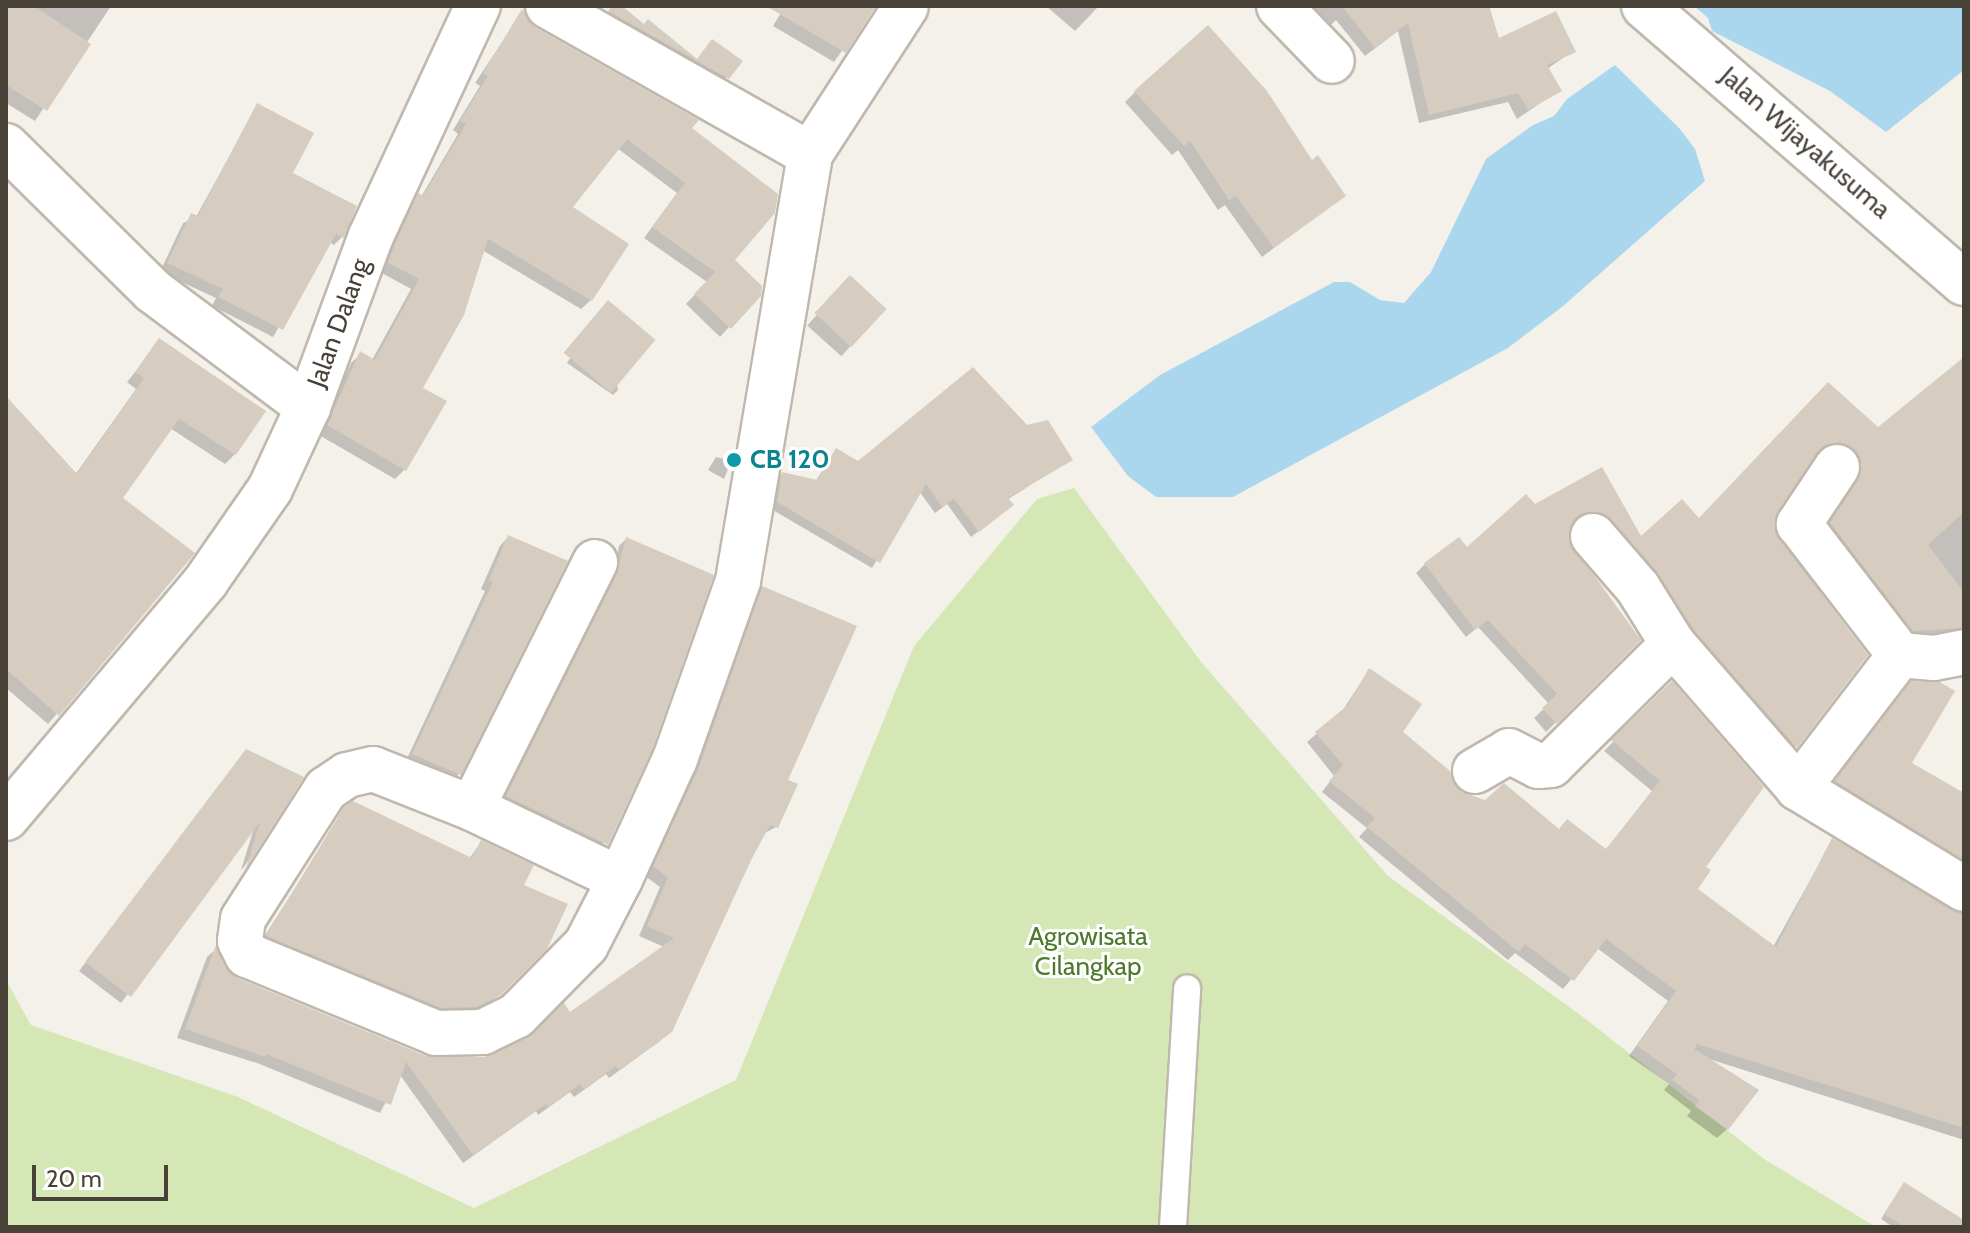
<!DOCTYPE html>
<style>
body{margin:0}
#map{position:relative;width:1970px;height:1233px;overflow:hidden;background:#f4f1ea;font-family:Cabin,sans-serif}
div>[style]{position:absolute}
.green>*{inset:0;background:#d4e7b5}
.water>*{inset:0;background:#aad7ee}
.shadow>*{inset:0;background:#0003;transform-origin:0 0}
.building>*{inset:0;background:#d6ccc0;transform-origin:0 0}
.roads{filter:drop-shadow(2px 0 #c0b8ad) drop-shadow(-2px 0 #c0b8ad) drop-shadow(0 2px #c0b8ad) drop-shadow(0 -2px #c0b8ad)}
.service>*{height:26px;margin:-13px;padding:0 13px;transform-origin:13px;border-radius:13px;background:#fff}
.minor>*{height:44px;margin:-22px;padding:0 22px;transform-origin:22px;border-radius:22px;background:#fff}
.dots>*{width:22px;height:22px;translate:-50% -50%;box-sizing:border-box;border:4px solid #fff;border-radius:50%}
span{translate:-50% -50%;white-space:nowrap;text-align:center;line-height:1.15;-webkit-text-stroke:6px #fff;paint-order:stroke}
.street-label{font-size:26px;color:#484138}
.culture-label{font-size:26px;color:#0d838f;font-weight:700}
.left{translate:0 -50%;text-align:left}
.park-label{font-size:26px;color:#4e792d}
.frame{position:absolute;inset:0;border:8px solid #484138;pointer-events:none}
.scale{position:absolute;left:32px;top:1165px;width:136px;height:36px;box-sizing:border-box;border:4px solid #484138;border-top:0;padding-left:10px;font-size:24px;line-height:28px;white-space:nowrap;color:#484138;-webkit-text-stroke:6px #fff;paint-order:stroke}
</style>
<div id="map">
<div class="green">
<div style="clip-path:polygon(1074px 488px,1201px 662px,1388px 876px,1583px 1017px,1764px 1159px,1876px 1227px,6px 1227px,6px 980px,31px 1025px,238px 1097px,474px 1208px,736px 1080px,914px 646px,1037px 499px)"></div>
</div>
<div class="water">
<div style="clip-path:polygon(1694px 6px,1964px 6px,1964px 70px,1886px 132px,1830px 91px,1712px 31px,1708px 18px)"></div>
<div style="clip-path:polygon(1615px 65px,1680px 129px,1695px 149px,1705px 181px,1562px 307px,1508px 348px,1233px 497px,1156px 497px,1128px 476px,1091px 427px,1160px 375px,1334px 282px,1350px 282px,1380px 300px,1404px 303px,1431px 272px,1486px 159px,1533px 125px,1554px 116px,1567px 99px)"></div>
</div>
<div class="shadow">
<div style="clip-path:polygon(6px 6px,111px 6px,35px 121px,6px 103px)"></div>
<div style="clip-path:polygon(614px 6px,697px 61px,740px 62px,722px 83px,605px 17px)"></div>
<div style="clip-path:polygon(785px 6px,873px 6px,834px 62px,773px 26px)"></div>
<div style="clip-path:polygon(1046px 6px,1099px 6px,1075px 31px)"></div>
<div style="clip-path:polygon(1294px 6px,1487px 6px,1498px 41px,1573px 51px,1547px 69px,1559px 90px,1517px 119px,1508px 102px,1419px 123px,1398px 31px,1365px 56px,1336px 20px,1321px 34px)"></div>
<div style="clip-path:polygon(522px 12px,534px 29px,689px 129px,733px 261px,729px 327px,720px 337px,686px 304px,707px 282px,644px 238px,677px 193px,617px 148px,570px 208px,591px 300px,581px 309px,482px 250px,421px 388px,404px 470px,395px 479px,319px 435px,351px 363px,361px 354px,372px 360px,411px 289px,380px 272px,385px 257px,410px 205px,421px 197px,458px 134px,453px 130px,480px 86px,475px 83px)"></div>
<div style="clip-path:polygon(1135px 92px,1311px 162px,1344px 195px,1262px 257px,1225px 205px,1218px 210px,1178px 150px,1172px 155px,1125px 102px)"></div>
<div style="clip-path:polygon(257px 106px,290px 173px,355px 207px,342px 237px,334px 245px,329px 242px,273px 337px,212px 306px,216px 298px,160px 272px,183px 223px,196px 217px)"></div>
<div style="left:850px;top:278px;width:46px;height:64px;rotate:42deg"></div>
<div style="clip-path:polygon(603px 308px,618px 390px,613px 395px,567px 363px)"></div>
<div style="clip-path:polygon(160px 341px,235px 454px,225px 464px,170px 428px,121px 499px,192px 554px,48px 724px,6px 688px,6px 405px,75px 475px,136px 389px,127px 382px)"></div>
<div style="clip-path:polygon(1964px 371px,1964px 629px,1956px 636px,1904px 639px,1822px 533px,1854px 478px,1841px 454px,1817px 453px,1776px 509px,1772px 526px,1866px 655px,1787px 756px,1592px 521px,1572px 525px,1566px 542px,1639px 640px,1546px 732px,1534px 718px,1549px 704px,1478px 627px,1466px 637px,1416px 573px,1425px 564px,1466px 550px,1601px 470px,1641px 540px,1699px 520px,1828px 384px,1878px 429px)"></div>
<div style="clip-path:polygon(1026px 427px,1070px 459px,1007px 500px,1004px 512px,971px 537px,947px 504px,935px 513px,919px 491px,872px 568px,771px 509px,776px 481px,782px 474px,815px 482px,836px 450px,858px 463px)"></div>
<div style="clip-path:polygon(716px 457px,731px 461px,724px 479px,708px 470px)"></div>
<div style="clip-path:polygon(508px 537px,459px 774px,450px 783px,405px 763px,485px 591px,481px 589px,500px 546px)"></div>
<div style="clip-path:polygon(626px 539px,650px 749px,599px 851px,500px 804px,611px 582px,619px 546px)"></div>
<div style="clip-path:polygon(763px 589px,785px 781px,776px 827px,763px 834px,670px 1031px,660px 1041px,609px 1078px,606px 1074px,574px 1097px,570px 1092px,538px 1115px,536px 1111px,463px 1163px,400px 1075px,380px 1113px,257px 1063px,177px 1038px,207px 957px,216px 949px,223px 967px,236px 980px,427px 1058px,494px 1057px,569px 1015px,664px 947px,639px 936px,660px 887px,645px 876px,754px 598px)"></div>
<div style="clip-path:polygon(1369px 670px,1401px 732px,1461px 794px,1605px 851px,1652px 791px,1604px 751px,1672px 683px,1703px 867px,1695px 889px,1773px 947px,1832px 841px,1950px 912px,1964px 913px,1964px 1140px,1709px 1059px,1727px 1129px,1717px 1138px,1687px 1116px,1691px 1111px,1664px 1090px,1669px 1084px,1629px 1056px,1668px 1001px,1597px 948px,1563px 989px,1515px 953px,1508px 960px,1359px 837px,1367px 828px,1322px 792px,1334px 776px,1307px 742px,1341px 713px)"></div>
<div style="clip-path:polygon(1902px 693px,1909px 764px,1964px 795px,1964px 875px,1827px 791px)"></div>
<div style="clip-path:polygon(239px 760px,301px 778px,244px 867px,241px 870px,254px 828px,121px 1003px,79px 971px)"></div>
<div style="clip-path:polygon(346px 808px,469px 859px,481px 842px,521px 886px,546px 947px,490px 1004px,467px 1015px,431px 1016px,259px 945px)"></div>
<div style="clip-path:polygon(1900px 1190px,1925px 1227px,1893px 1227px,1881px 1219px)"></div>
</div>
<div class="building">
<div style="clip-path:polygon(6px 6px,34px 6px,91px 44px,47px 111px,6px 85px)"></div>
<div style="clip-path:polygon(612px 6px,622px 6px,644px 24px,648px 19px,697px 59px,712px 39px,743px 61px,729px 79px,608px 11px)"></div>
<div style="clip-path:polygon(766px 6px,876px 6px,846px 53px)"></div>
<div style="clip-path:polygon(1342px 6px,1489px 6px,1499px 38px,1556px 11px,1576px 52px,1547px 65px,1562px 91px,1528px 110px,1518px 93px,1429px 115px,1408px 23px,1375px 48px)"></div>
<div style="clip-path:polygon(522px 9px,536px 28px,699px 120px,692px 128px,778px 194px,775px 213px,735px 260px,762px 286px,761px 296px,731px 329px,694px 294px,715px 272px,652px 227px,685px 183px,627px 139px,573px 207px,629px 244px,592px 301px,488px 239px,464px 315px,423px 388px,447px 401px,406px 471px,327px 425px,360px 351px,375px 360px,419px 279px,388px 263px,394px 246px,418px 193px,423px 196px,466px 124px,460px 121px,488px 76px,483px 73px)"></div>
<div style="clip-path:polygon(1208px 25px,1267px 91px,1312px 160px,1318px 155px,1346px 196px,1274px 248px,1236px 196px,1229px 200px,1190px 141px,1184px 146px,1134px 91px)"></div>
<div style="clip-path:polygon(257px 103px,314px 133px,293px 173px,357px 206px,344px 238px,336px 234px,283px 330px,218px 297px,223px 289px,167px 263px,191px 213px,198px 216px)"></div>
<div style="left:850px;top:275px;width:50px;height:52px;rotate:43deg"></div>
<div style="left:608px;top:300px;width:62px;height:69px;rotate:40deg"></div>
<div style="clip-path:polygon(159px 338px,266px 411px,236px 455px,179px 419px,123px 498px,195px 553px,59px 716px,6px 669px,6px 396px,77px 474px,144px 378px,135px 372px)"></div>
<div style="clip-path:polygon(1964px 357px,1964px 512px,1928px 545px,1964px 592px,1964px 628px,1913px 631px,1830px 523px,1862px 469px,1850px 446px,1838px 442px,1817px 453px,1778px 511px,1774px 526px,1779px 539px,1868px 655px,1797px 748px,1693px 629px,1657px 572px,1602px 513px,1576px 518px,1569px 541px,1641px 640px,1557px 724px,1542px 708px,1557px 694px,1488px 620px,1475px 630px,1424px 563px,1459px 537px,1467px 547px,1526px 494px,1535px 504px,1602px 467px,1641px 536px,1682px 499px,1699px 518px,1828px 382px,1878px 427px)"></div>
<div style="clip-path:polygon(973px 367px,1027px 425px,1048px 420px,1073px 460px,1008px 498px,1014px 505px,979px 532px,954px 499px,942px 507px,926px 484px,880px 563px,777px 502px,782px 472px,817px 480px,836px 448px,858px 461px)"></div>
<div style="clip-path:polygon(508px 535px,568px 561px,461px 775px,412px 754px,493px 582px,489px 580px)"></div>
<div style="clip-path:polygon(626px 537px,714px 575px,652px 750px,608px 845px,506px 796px,617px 573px)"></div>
<div style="clip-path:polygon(762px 586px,857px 626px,788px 780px,798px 784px,778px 828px,770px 825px,752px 858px,672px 1032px,619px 1070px,616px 1066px,584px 1089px,580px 1084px,548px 1107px,546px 1104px,473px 1155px,406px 1062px,391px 1105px,266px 1054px,265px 1057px,185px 1029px,216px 945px,225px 966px,237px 978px,426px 1056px,484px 1057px,527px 1038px,564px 1003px,570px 1012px,674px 938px,647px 926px,668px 878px,653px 866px,699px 767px)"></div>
<div style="clip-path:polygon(1369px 668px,1422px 704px,1403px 732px,1450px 771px,1462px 792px,1485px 800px,1504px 783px,1559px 829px,1567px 819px,1606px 849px,1660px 781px,1611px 740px,1672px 681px,1764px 787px,1706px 867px,1711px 870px,1698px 889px,1776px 947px,1832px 838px,1964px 914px,1964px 1128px,1697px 1044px,1692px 1056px,1696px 1050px,1759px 1090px,1728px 1130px,1695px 1106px,1699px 1100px,1672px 1080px,1677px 1074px,1637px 1046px,1676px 991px,1606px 939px,1574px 981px,1525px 944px,1519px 952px,1367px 827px,1375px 818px,1329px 781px,1343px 765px,1315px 732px,1348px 705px)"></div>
<div style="clip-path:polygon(1911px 681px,1940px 682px,1955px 691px,1912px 763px,1964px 793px,1964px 860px,1835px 781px)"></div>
<div style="clip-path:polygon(246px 749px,304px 777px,246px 868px,260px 822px,131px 997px,85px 962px)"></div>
<div style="clip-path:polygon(353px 801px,472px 858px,481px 840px,534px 865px,524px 885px,568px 904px,547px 949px,501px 995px,477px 1007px,441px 1008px,266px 936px,344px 807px)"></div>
<div style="clip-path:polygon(1904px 1182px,1964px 1220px,1964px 1227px,1905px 1227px,1884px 1214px)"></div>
</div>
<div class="roads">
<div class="service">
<div style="left:1173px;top:1227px;width:239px;rotate:-86.6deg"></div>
</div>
<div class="minor">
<div style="left:548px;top:6px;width:301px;rotate:29.5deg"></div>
<div style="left:1279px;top:6px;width:76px;rotate:46.1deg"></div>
<div style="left:1644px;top:6px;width:423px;rotate:40.9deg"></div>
<div style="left:6px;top:146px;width:206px;rotate:44.6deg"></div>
<div style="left:153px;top:291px;width:194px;rotate:36.8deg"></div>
<div style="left:308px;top:407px;width:182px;rotate:-69.8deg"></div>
<div style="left:371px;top:236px;width:254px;rotate:-65.1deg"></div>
<div style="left:1837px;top:467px;width:69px;rotate:123.7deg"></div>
<div style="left:1799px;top:524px;width:165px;rotate:52.4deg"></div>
<div style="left:1593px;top:536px;width:69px;rotate:49.1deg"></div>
<div style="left:1638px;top:588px;width:66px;rotate:58deg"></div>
<div style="left:1475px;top:771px;width:39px;rotate:-30deg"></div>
<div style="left:1509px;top:751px;width:33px;rotate:27deg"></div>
<div style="left:1538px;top:766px;width:13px;rotate:-4deg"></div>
<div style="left:1551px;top:765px;width:172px;rotate:-44.8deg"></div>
<div style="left:1673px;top:644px;width:191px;rotate:49deg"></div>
<div style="left:1798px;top:788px;width:168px;rotate:-52.5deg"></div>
<div style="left:1900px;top:655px;width:34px;rotate:5deg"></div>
<div style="left:1934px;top:658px;width:31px;rotate:-11deg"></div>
<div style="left:1798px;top:788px;width:194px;rotate:31.3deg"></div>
<div style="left:472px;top:808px;width:275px;rotate:-63.4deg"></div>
<div style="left:6px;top:818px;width:310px;rotate:-49.8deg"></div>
<div style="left:206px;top:581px;width:112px;rotate:-55.2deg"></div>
<div style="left:270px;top:489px;width:90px;rotate:-65.1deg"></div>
<div style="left:620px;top:879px;width:164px;rotate:-154.4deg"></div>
<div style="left:472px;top:808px;width:106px;rotate:-158.5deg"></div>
<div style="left:373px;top:769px;width:27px;rotate:167deg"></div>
<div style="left:347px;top:775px;width:25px;rotate:146deg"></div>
<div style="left:326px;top:789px;width:154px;rotate:122.6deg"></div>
<div style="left:243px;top:919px;width:22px;rotate:98deg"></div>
<div style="left:240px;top:941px;width:16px;rotate:63deg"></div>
<div style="left:247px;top:955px;width:204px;rotate:22.4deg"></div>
<div style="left:436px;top:1033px;width:47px;rotate:-1.2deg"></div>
<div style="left:483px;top:1032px;width:37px;rotate:-26deg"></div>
<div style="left:516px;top:1016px;width:100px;rotate:-45.4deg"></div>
<div style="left:586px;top:945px;width:74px;rotate:-62.7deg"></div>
<div style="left:620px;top:879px;width:132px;rotate:-65.4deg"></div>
<div style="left:675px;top:759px;width:189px;rotate:-70.5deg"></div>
<div style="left:738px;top:581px;width:433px;rotate:-80.4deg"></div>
<div style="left:810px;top:154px;width:176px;rotate:-57deg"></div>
</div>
</div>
<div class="dots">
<div style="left:734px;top:460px;background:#0f9aa8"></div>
</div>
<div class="street-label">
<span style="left:1805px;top:143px;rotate:41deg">Jalan Wijayakusuma</span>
<span style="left:339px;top:323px;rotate:-70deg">Jalan Dalang</span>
</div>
<div class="culture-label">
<span class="left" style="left:750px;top:460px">CB 120</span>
</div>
<div class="park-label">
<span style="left:1088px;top:952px">Agrowisata<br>Cilangkap</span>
</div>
<div class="frame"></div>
<div class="scale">20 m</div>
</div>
